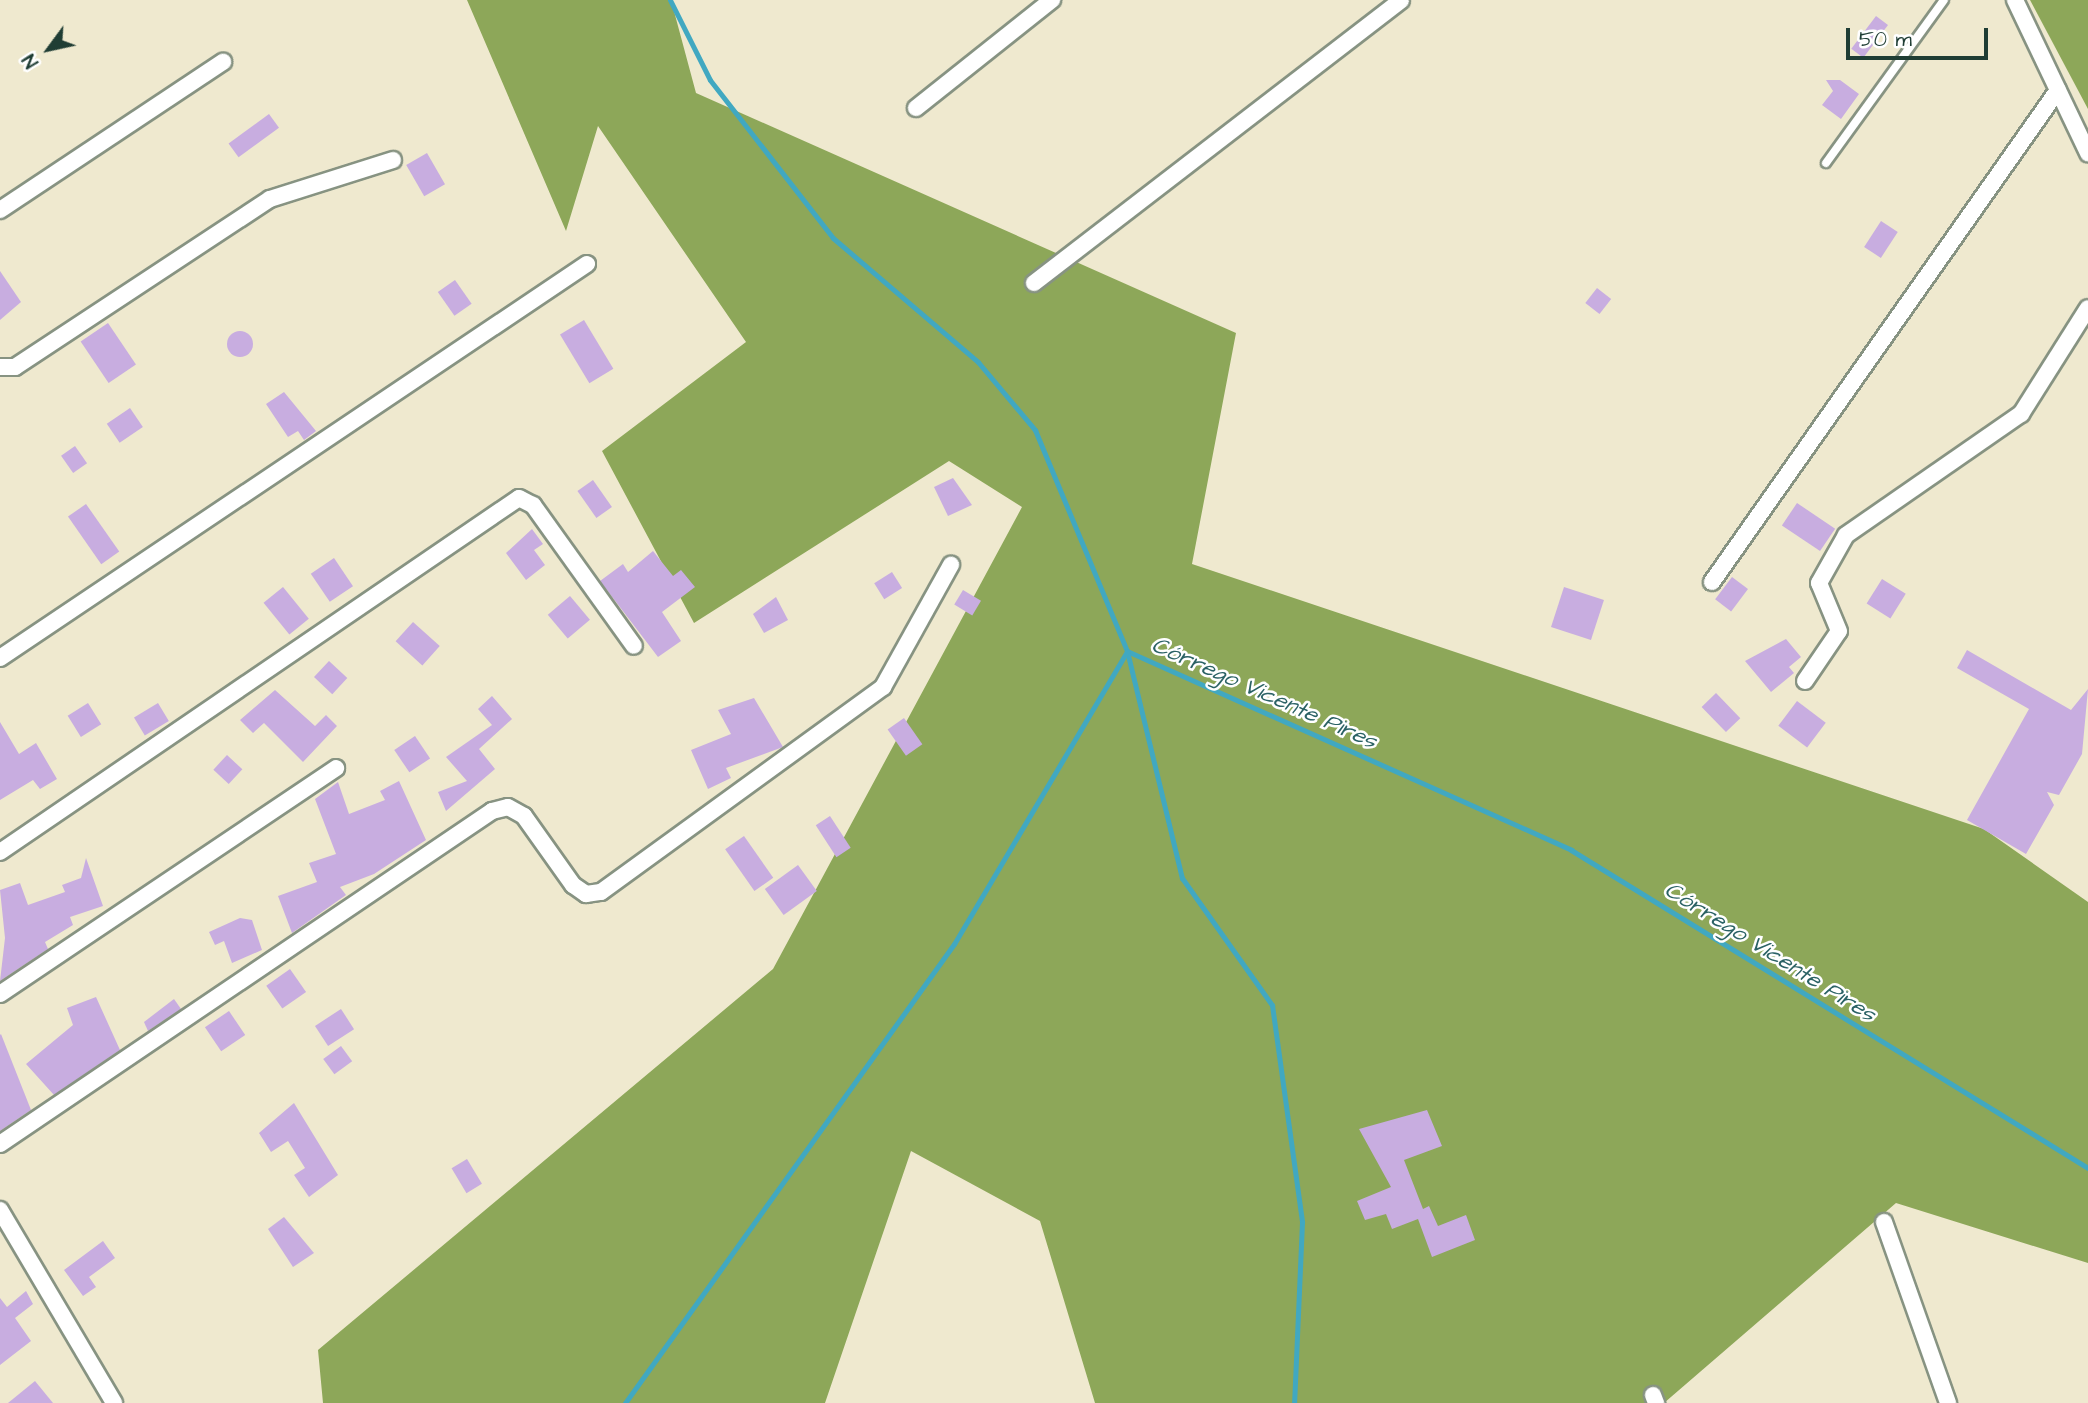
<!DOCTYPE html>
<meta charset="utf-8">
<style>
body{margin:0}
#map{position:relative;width:2088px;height:1403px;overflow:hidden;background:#efe9cf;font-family:"Architects Daughter",sans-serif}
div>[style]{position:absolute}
.forest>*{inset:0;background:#8da759}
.stream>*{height:5px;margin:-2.5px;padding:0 2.5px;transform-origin:2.5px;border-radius:2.5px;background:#41a8c1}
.building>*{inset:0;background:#c8ade0;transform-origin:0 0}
.round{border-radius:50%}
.roads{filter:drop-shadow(2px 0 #879382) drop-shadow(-2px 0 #879382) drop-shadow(0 2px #879382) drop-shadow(0 -2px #879382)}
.service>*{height:8px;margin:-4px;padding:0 4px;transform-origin:4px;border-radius:4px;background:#fff}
.minor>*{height:16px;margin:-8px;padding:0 8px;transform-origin:8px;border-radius:8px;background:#fff}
span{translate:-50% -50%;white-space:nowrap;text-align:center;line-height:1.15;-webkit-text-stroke:5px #fff;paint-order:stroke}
.water-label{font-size:23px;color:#2b6265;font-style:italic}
.north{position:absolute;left:14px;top:14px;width:70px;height:70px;-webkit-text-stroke:5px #fff;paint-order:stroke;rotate:237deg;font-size:19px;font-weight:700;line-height:28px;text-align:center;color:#1f3d34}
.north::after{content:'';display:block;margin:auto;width:24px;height:32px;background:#1f3d34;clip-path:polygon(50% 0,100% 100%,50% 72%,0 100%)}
.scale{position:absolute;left:1846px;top:28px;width:142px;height:32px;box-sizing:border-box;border:4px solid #1f3d34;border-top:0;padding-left:9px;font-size:21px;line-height:24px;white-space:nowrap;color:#1f3d34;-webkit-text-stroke:5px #fff;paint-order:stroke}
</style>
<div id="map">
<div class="forest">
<div style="clip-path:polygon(467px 0,671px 0,696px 93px,1236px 333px,1192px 564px,1984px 829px,2088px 902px,2088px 1263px,1896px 1203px,1664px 1403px,1095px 1403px,1040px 1221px,911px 1151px,825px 1403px,323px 1403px,318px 1350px,773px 969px,1022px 507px,949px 461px,694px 623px,602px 451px,746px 342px,598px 126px,566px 231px)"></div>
<div style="clip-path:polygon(2030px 0,2088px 0,2088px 109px)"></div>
</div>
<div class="stream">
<div style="left:670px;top:0;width:89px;rotate:63.4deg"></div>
<div style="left:710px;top:80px;width:200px;rotate:52.1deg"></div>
<div style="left:833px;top:238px;width:191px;rotate:40.5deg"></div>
<div style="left:978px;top:362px;width:89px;rotate:50deg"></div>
<div style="left:1035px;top:430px;width:239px;rotate:67.4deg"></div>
<div style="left:1127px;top:651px;width:487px;rotate:24.1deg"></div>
<div style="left:1571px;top:850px;width:607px;rotate:31.6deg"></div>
<div style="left:1127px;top:651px;width:234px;rotate:76.4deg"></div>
<div style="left:1182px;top:878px;width:156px;rotate:54.7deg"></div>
<div style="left:1272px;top:1005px;width:219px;rotate:82.1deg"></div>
<div style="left:1302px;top:1222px;width:181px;rotate:92.5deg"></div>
<div style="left:625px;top:1403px;width:565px;rotate:-54.37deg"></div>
<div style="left:954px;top:944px;width:340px;rotate:-59.4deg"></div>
</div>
<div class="building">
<div style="left:1876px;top:16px;width:15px;height:41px;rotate:37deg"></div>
<div style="clip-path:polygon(1826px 80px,1840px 80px,1859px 94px,1841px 119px,1822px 105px,1833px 91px)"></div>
<div style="left:269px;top:114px;width:17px;height:50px;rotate:54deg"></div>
<div style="left:427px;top:153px;width:36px;height:24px;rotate:60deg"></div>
<div style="left:1881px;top:221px;width:20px;height:31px;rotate:33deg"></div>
<div style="clip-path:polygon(0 271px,21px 302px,0 320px)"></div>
<div style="left:455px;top:280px;width:29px;height:21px;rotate:55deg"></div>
<div style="left:1597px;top:288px;width:18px;height:19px;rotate:38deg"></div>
<div style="left:584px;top:320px;width:57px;height:28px;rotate:59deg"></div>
<div style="left:108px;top:323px;width:50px;height:33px;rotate:56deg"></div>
<div class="round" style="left:227px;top:331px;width:26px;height:26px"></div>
<div style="clip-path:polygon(284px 392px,316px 431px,304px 440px,298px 431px,288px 437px,266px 404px)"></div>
<div style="left:130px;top:408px;width:23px;height:28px;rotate:56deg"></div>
<div style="left:75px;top:446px;width:21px;height:17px;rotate:55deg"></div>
<div style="clip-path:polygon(953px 478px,972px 505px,948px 516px,934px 487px)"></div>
<div style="left:593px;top:480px;width:33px;height:19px;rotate:55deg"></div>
<div style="left:1797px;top:503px;width:46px;height:27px;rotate:34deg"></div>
<div style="left:86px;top:504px;width:58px;height:22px;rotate:55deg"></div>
<div style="clip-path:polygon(532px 529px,543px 544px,534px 550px,545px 565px,526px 580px,506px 553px)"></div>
<div style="clip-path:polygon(653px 551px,673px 576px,681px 570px,695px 587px,662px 612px,681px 641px,658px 657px,600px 581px,623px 564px,628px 572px)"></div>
<div style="left:334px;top:558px;width:34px;height:28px;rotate:56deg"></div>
<div style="left:892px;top:572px;width:19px;height:21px;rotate:58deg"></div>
<div style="left:1732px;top:577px;width:20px;height:28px;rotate:37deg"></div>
<div style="left:1882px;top:579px;width:28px;height:29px;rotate:32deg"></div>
<div style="left:283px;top:587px;width:41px;height:25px;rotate:51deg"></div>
<div style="left:1564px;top:587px;width:42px;height:42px;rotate:18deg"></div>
<div style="left:963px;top:590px;width:21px;height:17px;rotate:31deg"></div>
<div style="left:570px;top:596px;width:31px;height:29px;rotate:50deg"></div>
<div style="clip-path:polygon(776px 597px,788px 620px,764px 633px,753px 614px)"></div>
<div style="left:413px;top:622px;width:36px;height:26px;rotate:42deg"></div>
<div style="clip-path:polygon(1786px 639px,1801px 657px,1789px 667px,1794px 673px,1771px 692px,1745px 661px)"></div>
<div style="clip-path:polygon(1967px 650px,2071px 710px,2088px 689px,2082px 754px,2059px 795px,2047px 792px,2054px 805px,2026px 854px,1967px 820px,2029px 709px,1957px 668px)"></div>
<div style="left:329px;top:661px;width:25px;height:22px;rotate:43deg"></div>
<div style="clip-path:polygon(275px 690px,315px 726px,326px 715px,337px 726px,303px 762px,264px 723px,253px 733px,240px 720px)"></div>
<div style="left:1716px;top:693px;width:35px;height:20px;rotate:46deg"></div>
<div style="clip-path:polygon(492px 696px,512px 719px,479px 749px,495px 769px,446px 811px,438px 792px,467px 781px,446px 757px,492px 725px,478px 709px)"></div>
<div style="clip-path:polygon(754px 698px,783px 747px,726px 768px,731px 778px,708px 789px,691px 750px,731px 734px,718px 710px)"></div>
<div style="left:1797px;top:701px;width:36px;height:31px;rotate:37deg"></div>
<div style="left:88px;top:703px;width:25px;height:24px;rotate:58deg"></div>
<div style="left:158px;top:703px;width:21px;height:28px;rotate:59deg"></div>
<div style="left:904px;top:718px;width:32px;height:20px;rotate:55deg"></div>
<div style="clip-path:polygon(0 722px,19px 754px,36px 743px,57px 779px,40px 789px,33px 780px,0 800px)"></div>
<div style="left:415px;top:736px;width:27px;height:25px;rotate:56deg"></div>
<div style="left:227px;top:755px;width:21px;height:20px;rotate:43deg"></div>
<div style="clip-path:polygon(399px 781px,426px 840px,374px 874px,340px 887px,346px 895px,292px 933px,278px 896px,317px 882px,309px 863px,336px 854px,315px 799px,338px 782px,349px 814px,385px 800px,380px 791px)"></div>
<div style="left:830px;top:816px;width:38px;height:17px;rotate:57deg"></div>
<div style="left:744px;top:836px;width:51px;height:23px;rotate:55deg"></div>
<div style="clip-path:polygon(86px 858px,103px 906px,70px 917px,73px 925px,45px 942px,48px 949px,0 981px,5px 938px,0 890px,20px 883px,28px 905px,65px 892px,62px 885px,81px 878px)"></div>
<div style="left:798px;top:865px;width:32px;height:41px;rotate:54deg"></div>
<div style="clip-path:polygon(240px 918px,252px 920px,262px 950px,232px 963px,224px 941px,215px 945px,209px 932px)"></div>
<div style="left:290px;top:969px;width:28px;height:29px;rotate:55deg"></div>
<div style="clip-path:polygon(96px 997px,120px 1050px,54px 1095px,26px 1064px,73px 1025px,67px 1008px)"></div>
<div style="clip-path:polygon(174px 999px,181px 1009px,148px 1031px,144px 1022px)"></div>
<div style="left:341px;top:1009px;width:24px;height:31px;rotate:57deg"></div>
<div style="left:229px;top:1011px;width:29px;height:29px;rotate:56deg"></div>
<div style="clip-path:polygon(1px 1034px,31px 1110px,0 1131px,0 1035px)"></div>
<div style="left:341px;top:1046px;width:19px;height:22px;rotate:54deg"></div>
<div style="clip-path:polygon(294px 1103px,338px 1175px,309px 1197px,294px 1175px,305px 1168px,288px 1141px,271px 1152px,259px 1133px)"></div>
<div style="clip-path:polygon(1427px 1110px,1442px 1146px,1404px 1160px,1423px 1209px,1429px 1206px,1438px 1226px,1466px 1215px,1475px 1240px,1432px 1257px,1418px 1219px,1392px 1229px,1386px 1214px,1365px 1220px,1357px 1201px,1391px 1187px,1359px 1129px)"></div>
<div style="left:467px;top:1159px;width:29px;height:18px;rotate:59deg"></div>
<div style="clip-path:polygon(284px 1217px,314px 1253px,293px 1267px,268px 1229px)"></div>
<div style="clip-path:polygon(103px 1241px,115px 1258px,89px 1277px,96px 1287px,83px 1296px,64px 1270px)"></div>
<div style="clip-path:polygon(26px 1291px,33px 1304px,15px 1318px,31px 1341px,0 1365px,0 1298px,7px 1307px)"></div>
<div style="clip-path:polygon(35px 1381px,53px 1403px,8px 1403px)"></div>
</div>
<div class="roads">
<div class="service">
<div style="left:1826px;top:163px;width:201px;rotate:-54.1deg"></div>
</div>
<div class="minor">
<div style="left:2015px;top:0;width:170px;rotate:64.5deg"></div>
<div style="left:916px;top:108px;width:174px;rotate:-38.5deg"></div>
<div style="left:0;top:210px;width:268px;rotate:-33.6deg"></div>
<div style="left:1034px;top:283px;width:463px;rotate:-37.6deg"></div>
<div style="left:0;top:367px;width:15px"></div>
<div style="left:15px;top:367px;width:305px;rotate:-33.4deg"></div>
<div style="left:270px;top:199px;width:129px;rotate:-17.6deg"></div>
<div style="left:1712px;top:582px;width:601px;rotate:-54.88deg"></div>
<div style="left:0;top:658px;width:707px;rotate:-33.87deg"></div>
<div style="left:1805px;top:681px;width:60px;rotate:-55.8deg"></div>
<div style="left:1839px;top:631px;width:52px;rotate:-112.6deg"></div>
<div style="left:1819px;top:583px;width:55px;rotate:-60.6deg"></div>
<div style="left:1846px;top:535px;width:213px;rotate:-34.7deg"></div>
<div style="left:2021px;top:414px;width:125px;rotate:-57.7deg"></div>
<div style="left:0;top:852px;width:628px;rotate:-34.3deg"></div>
<div style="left:519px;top:498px;width:16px;rotate:27deg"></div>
<div style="left:533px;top:505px;width:173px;rotate:54.4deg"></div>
<div style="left:0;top:994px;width:405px;rotate:-33.9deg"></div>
<div style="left:0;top:1144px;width:594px;rotate:-34.09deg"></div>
<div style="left:492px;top:811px;width:16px;rotate:-14deg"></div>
<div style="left:508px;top:807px;width:18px;rotate:29deg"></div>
<div style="left:524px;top:816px;width:85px;rotate:54.6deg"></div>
<div style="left:573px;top:885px;width:16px;rotate:35deg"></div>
<div style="left:586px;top:894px;width:15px;rotate:-8deg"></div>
<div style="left:601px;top:892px;width:349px;rotate:-36deg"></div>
<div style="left:883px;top:687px;width:140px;rotate:-60.9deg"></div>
<div style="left:0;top:1210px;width:224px;rotate:59.4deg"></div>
<div style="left:1884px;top:1222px;width:192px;rotate:70.5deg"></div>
<div style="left:1653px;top:1395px;width:9px;rotate:69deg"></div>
</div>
</div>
<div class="water-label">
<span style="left:1264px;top:693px;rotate:24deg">Córrego Vicente Pires</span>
<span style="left:1770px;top:952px;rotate:32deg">Córrego Vicente Pires</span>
</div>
<div class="north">N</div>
<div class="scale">50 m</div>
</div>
